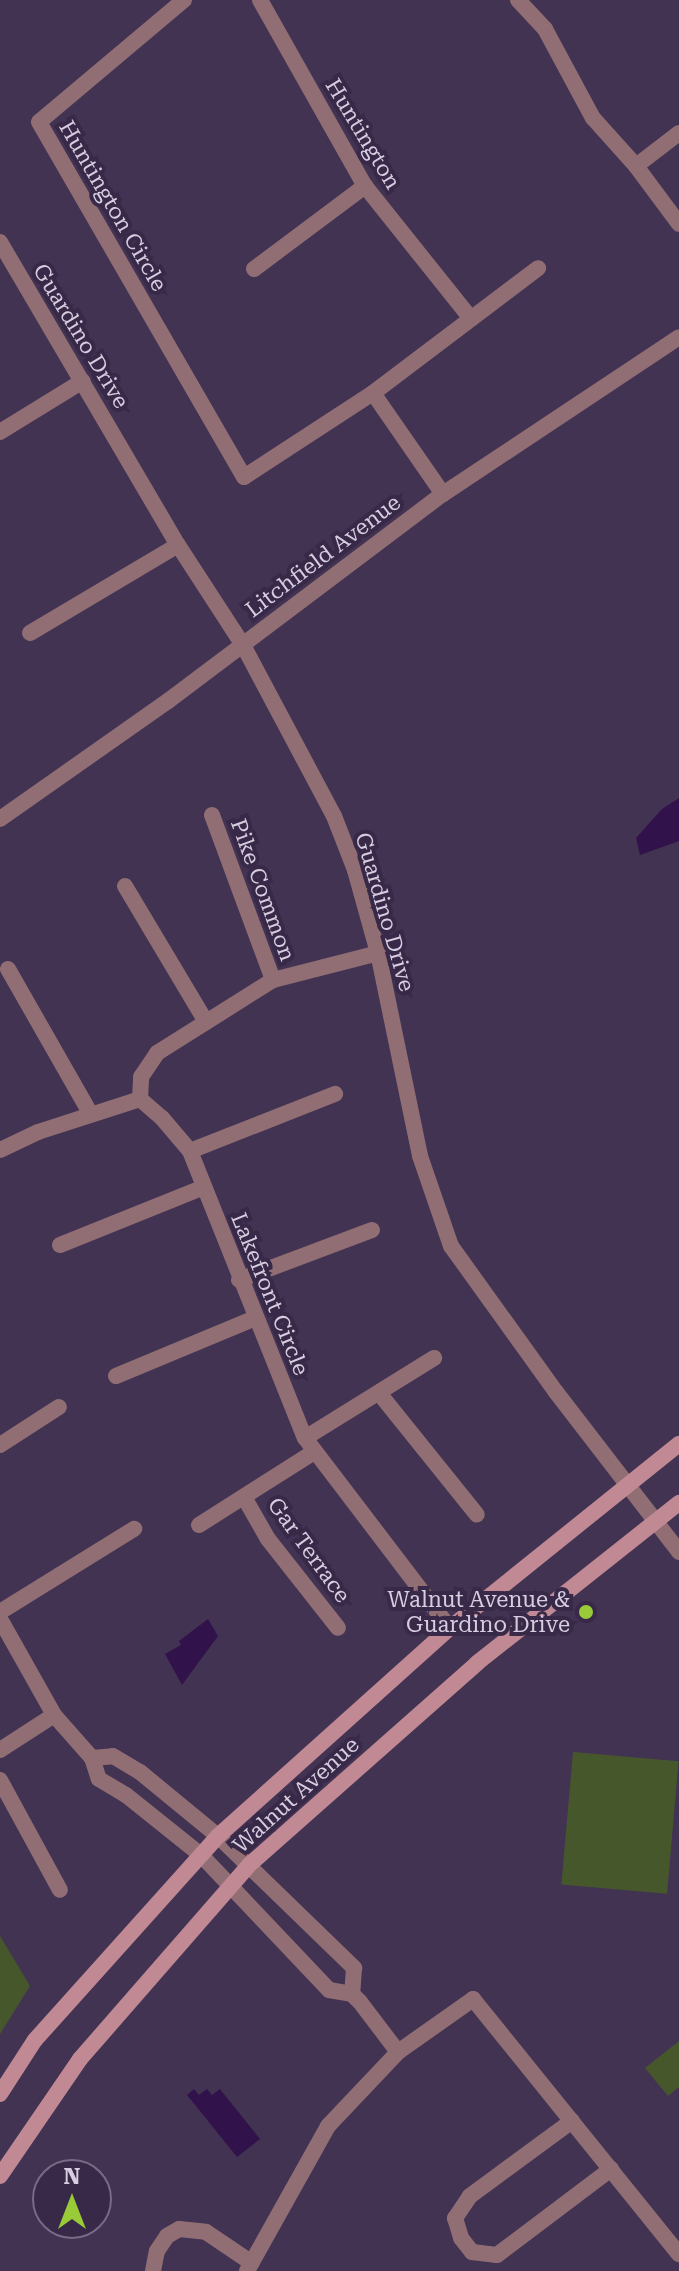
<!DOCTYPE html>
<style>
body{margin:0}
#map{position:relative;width:679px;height:2271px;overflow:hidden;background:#433353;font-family:"Roboto Serif",serif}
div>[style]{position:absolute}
.green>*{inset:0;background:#46582b;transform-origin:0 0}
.water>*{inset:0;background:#32124a}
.minor>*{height:16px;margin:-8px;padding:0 8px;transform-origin:8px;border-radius:8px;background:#916e74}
.secondary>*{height:16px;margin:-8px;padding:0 8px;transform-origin:8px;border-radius:8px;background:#c08993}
.dots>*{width:22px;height:22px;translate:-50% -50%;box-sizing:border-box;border:4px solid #392948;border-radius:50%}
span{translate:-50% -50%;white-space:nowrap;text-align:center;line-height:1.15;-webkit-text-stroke:8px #392948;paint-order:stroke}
.street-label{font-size:22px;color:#d6cde0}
.poi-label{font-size:22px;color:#d6cde0}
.right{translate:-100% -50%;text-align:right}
.north{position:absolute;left:32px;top:2159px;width:80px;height:80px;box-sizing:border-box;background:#392948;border:2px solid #786b85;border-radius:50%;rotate:0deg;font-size:22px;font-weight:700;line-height:32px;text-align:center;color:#d6cde0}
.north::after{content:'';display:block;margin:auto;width:28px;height:36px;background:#98cb37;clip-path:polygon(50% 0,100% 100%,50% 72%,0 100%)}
</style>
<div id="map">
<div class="green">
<div style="left:573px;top:1752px;width:106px;height:133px;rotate:5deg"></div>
<div style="clip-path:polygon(0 1936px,30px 1986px,0 2034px)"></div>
<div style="clip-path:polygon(679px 2041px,679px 2087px,668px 2096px,645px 2068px)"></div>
</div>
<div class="water">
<div style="clip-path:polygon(679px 798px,679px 841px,640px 855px,636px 838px,662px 809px)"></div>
<div style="clip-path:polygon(208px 1619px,218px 1636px,182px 1685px,165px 1654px,181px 1645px,179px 1641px)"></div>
<div style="clip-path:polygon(194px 2089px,199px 2095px,207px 2089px,212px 2095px,220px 2089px,260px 2139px,237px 2157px,187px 2095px)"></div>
</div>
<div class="minor">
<div style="left:184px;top:0;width:189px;rotate:139.9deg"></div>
<div style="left:39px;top:122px;width:410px;rotate:60deg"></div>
<div style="left:244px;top:477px;width:154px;rotate:-33.1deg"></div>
<div style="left:373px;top:393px;width:207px;rotate:-37.1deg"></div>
<div style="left:260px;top:0;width:214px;rotate:60.6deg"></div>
<div style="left:365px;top:186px;width:170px;rotate:51.4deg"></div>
<div style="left:518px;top:0;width:40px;rotate:47deg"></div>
<div style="left:545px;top:29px;width:101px;rotate:61.7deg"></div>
<div style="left:593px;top:118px;width:64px;rotate:48.1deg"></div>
<div style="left:636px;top:166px;width:72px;rotate:53.4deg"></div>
<div style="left:636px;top:166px;width:54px;rotate:-37.5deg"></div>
<div style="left:0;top:242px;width:351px;rotate:59.6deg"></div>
<div style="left:178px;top:545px;width:119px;rotate:57deg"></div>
<div style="left:243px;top:645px;width:194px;rotate:62deg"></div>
<div style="left:334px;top:816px;width:58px;rotate:68.7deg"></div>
<div style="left:355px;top:870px;width:86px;rotate:74.5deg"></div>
<div style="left:378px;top:953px;width:207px;rotate:78.3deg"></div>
<div style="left:420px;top:1156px;width:95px;rotate:71deg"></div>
<div style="left:451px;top:1246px;width:180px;rotate:54.3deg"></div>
<div style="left:556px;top:1392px;width:202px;rotate:52.4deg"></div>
<div style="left:254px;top:269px;width:139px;rotate:-36.8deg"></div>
<div style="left:373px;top:393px;width:123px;rotate:55.3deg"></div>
<div style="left:0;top:432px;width:97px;rotate:-31.6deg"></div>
<div style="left:30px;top:633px;width:172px;rotate:-30.7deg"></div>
<div style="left:212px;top:815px;width:176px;rotate:69.7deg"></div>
<div style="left:0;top:819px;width:205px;rotate:-35.1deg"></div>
<div style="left:168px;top:701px;width:344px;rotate:-37deg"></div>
<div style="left:443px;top:494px;width:283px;rotate:-33.6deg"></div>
<div style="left:125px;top:886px;width:158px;rotate:59.2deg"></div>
<div style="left:8px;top:969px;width:166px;rotate:60.3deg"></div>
<div style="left:140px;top:1099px;width:22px;rotate:-87deg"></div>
<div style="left:141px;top:1077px;width:29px;rotate:-56deg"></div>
<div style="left:157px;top:1053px;width:137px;rotate:-32.2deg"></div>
<div style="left:273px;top:980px;width:108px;rotate:-14.4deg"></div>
<div style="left:0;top:1150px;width:42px;rotate:-25.3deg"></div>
<div style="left:38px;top:1132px;width:107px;rotate:-17.9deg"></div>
<div style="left:140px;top:1099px;width:29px;rotate:41deg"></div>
<div style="left:162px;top:1118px;width:43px;rotate:49.7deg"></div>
<div style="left:190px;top:1151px;width:309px;rotate:68.2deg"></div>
<div style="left:305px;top:1438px;width:239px;rotate:52.7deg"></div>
<div style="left:190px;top:1151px;width:156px;rotate:-21.5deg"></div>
<div style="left:60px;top:1245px;width:155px;rotate:-21.9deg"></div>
<div style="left:239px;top:1280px;width:142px;rotate:-20.6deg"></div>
<div style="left:116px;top:1376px;width:151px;rotate:-22.6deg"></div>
<div style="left:379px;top:1393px;width:156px;rotate:51.2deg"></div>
<div style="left:305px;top:1438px;width:152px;rotate:-31.8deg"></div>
<div style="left:0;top:1445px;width:70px;rotate:-32.8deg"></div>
<div style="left:244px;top:1497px;width:48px;rotate:60.3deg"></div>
<div style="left:268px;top:1539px;width:113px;rotate:51.8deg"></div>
<div style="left:199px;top:1525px;width:136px;rotate:-32.4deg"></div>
<div style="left:0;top:1612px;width:158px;rotate:-31.8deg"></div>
<div style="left:0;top:1619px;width:110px;rotate:60.6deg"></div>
<div style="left:54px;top:1715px;width:57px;rotate:48.5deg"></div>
<div style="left:92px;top:1758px;width:22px;rotate:72deg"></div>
<div style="left:99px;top:1779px;width:31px;rotate:31deg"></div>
<div style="left:126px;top:1795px;width:96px;rotate:38.7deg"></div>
<div style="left:201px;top:1855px;width:186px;rotate:46.5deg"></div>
<div style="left:329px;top:1990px;width:23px;rotate:10deg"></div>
<div style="left:352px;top:1994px;width:11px;rotate:45deg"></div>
<div style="left:360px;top:2002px;width:63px;rotate:52.8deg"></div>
<div style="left:0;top:1750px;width:64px;rotate:-32.9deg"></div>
<div style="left:92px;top:1758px;width:21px;rotate:-5deg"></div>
<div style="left:113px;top:1756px;width:31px;rotate:31deg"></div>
<div style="left:140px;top:1772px;width:101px;rotate:39.4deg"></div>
<div style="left:218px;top:1836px;width:190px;rotate:44.1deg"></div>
<div style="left:354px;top:1968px;width:26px;rotate:94deg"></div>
<div style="left:0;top:1780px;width:125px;rotate:61.4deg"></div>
<div style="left:572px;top:2121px;width:127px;rotate:143.7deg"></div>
<div style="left:470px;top:2196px;width:27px;rotate:124deg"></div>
<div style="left:455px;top:2218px;width:21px;rotate:73deg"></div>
<div style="left:461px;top:2238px;width:18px;rotate:52deg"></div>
<div style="left:472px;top:2252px;width:25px;rotate:7deg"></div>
<div style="left:497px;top:2255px;width:143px;rotate:-37deg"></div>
<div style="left:153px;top:2271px;width:20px;rotate:-79deg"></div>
<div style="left:157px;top:2251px;width:18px;rotate:-56deg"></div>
<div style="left:167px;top:2236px;width:14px;rotate:-30deg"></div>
<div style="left:179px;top:2229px;width:27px;rotate:6deg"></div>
<div style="left:206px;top:2232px;width:55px;rotate:34deg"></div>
<div style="left:247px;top:2271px;width:166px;rotate:-60.8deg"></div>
<div style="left:328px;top:2126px;width:102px;rotate:-46.6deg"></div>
<div style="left:398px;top:2052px;width:92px;rotate:-35.2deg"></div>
<div style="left:473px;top:1999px;width:328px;rotate:51.1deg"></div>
</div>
<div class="secondary">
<div style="left:0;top:2094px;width:64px;rotate:-57.1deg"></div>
<div style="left:35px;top:2040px;width:274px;rotate:-48.1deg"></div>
<div style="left:218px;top:1836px;width:312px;rotate:-41.9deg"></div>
<div style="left:450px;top:1628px;width:294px;rotate:-38.8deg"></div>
<div style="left:0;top:2176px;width:142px;rotate:-55.6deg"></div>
<div style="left:80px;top:2059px;width:257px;rotate:-48.9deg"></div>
<div style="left:249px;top:1865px;width:305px;rotate:-41.5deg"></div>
<div style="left:477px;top:1663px;width:258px;rotate:-38.4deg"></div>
</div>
<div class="dots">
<div style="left:586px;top:1612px;background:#98cb37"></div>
</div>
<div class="street-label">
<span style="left:363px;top:134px;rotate:59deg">Huntington</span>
<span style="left:113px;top:206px;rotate:60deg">Huntington Circle</span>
<span style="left:81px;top:336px;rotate:59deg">Guardino Drive</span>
<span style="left:323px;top:556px;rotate:-37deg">Litchfield Avenue</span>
<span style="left:263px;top:890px;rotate:70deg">Pike Common</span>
<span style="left:385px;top:912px;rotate:74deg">Guardino Drive</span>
<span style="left:270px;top:1294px;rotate:68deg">Lakefront Circle</span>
<span style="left:309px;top:1550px;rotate:54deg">Gar Terrace</span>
<span style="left:296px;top:1795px;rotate:-42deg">Walnut Avenue</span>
</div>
<div class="poi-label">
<span class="right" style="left:570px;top:1612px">Walnut Avenue &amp;<br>Guardino Drive</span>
</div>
<div class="north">N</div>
</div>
